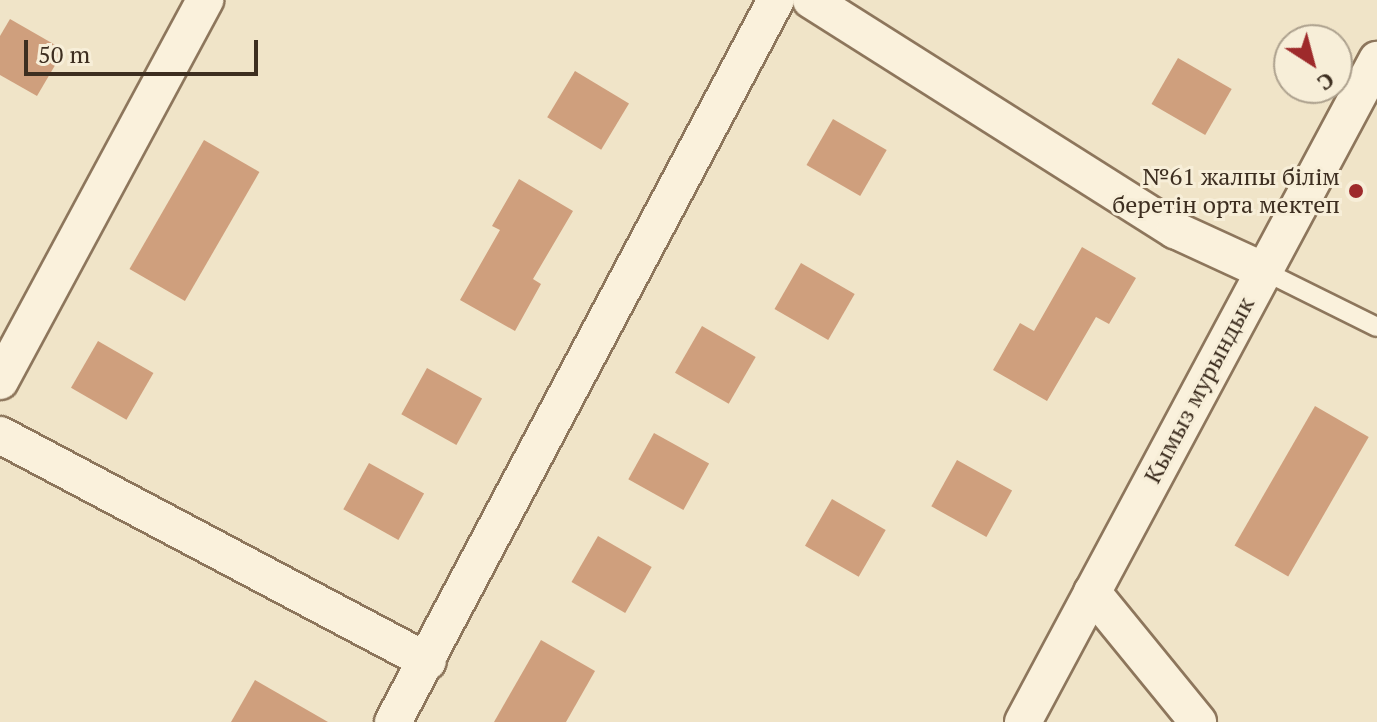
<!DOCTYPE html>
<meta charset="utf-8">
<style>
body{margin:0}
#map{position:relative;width:1377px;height:722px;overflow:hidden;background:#f0e4c8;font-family:"PT Serif",serif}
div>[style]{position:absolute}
.building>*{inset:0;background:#cf9f7d;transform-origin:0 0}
.roads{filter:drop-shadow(2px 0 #8d765c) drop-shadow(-2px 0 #8d765c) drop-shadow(0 2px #8d765c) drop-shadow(0 -2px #8d765c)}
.lane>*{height:18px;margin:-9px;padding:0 9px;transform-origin:9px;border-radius:9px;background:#faf1dc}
.street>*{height:36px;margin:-18px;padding:0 18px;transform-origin:18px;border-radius:18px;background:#faf1dc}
.dots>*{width:22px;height:22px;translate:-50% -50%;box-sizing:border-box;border:4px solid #f7eed8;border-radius:50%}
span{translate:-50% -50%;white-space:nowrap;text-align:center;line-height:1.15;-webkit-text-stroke:6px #f7eed8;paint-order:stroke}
.poi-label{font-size:24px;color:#3d2e20}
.right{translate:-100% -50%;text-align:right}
.street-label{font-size:24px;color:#3d2e20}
.north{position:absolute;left:1273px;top:24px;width:80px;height:80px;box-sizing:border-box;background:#f7eed8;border:2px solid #ada18e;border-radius:50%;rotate:144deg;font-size:22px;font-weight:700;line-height:32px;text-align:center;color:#3d2e20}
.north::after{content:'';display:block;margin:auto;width:28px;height:36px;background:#9e2a2b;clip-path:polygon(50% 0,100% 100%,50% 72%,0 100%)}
.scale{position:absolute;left:24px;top:40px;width:234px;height:36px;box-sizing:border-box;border:4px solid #3d2e20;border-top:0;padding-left:10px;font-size:24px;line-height:28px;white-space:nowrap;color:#3d2e20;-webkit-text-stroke:6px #f7eed8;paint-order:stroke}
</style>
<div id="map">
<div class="building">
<div style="clip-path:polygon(10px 19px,64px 50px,37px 96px,0 75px,0 36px)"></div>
<div style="left:1178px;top:58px;width:62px;height:53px;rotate:30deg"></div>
<div style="left:575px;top:71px;width:63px;height:54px;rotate:31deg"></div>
<div style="left:833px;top:119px;width:62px;height:53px;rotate:30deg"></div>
<div style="left:204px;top:140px;width:64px;height:149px;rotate:30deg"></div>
<div style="clip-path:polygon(519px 179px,573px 211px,533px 279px,541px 284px,515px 331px,460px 300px,500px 230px,492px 226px)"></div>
<div style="clip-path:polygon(1082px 247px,1136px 278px,1109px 324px,1096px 317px,1047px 401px,993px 370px,1020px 323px,1034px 331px)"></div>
<div style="left:801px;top:263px;width:62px;height:53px;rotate:30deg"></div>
<div style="left:702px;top:326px;width:62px;height:54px;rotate:30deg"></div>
<div style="left:98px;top:341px;width:64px;height:54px;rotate:30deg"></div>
<div style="left:427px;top:368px;width:63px;height:53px;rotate:29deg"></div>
<div style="left:1315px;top:406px;width:62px;height:161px;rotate:30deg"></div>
<div style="left:654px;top:433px;width:63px;height:53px;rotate:29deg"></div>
<div style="left:957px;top:460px;width:63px;height:53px;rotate:29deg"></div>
<div style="left:369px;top:463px;width:63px;height:53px;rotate:29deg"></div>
<div style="left:832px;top:499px;width:62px;height:54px;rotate:30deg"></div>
<div style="left:598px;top:536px;width:62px;height:53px;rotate:30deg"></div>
<div style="clip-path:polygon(541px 640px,595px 671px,566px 722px,494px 722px)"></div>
<div style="clip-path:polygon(255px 680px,328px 722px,231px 722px)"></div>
</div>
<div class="roads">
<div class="lane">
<div style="left:1262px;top:270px;width:128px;rotate:26.4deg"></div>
</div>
<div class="street">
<div style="left:811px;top:0;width:431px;rotate:32.3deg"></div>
<div style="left:1175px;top:230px;width:96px;rotate:24.7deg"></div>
<div style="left:0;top:381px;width:433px;rotate:-61.7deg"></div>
<div style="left:0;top:435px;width:484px;rotate:27.9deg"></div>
<div style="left:1092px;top:592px;width:168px;rotate:50.8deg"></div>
<div style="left:393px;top:722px;width:817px;rotate:-62.06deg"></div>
<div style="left:1023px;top:722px;width:751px;rotate:-61.86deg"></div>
</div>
</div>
<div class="dots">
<div style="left:1356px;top:191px;background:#9e2a2b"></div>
</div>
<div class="poi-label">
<span class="right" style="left:1340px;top:191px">№61 жалпы білім<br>беретін орта мектеп</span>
</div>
<div class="street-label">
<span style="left:1199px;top:390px;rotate:-62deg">Кымыз мурындык</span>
</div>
<div class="north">С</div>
<div class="scale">50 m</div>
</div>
